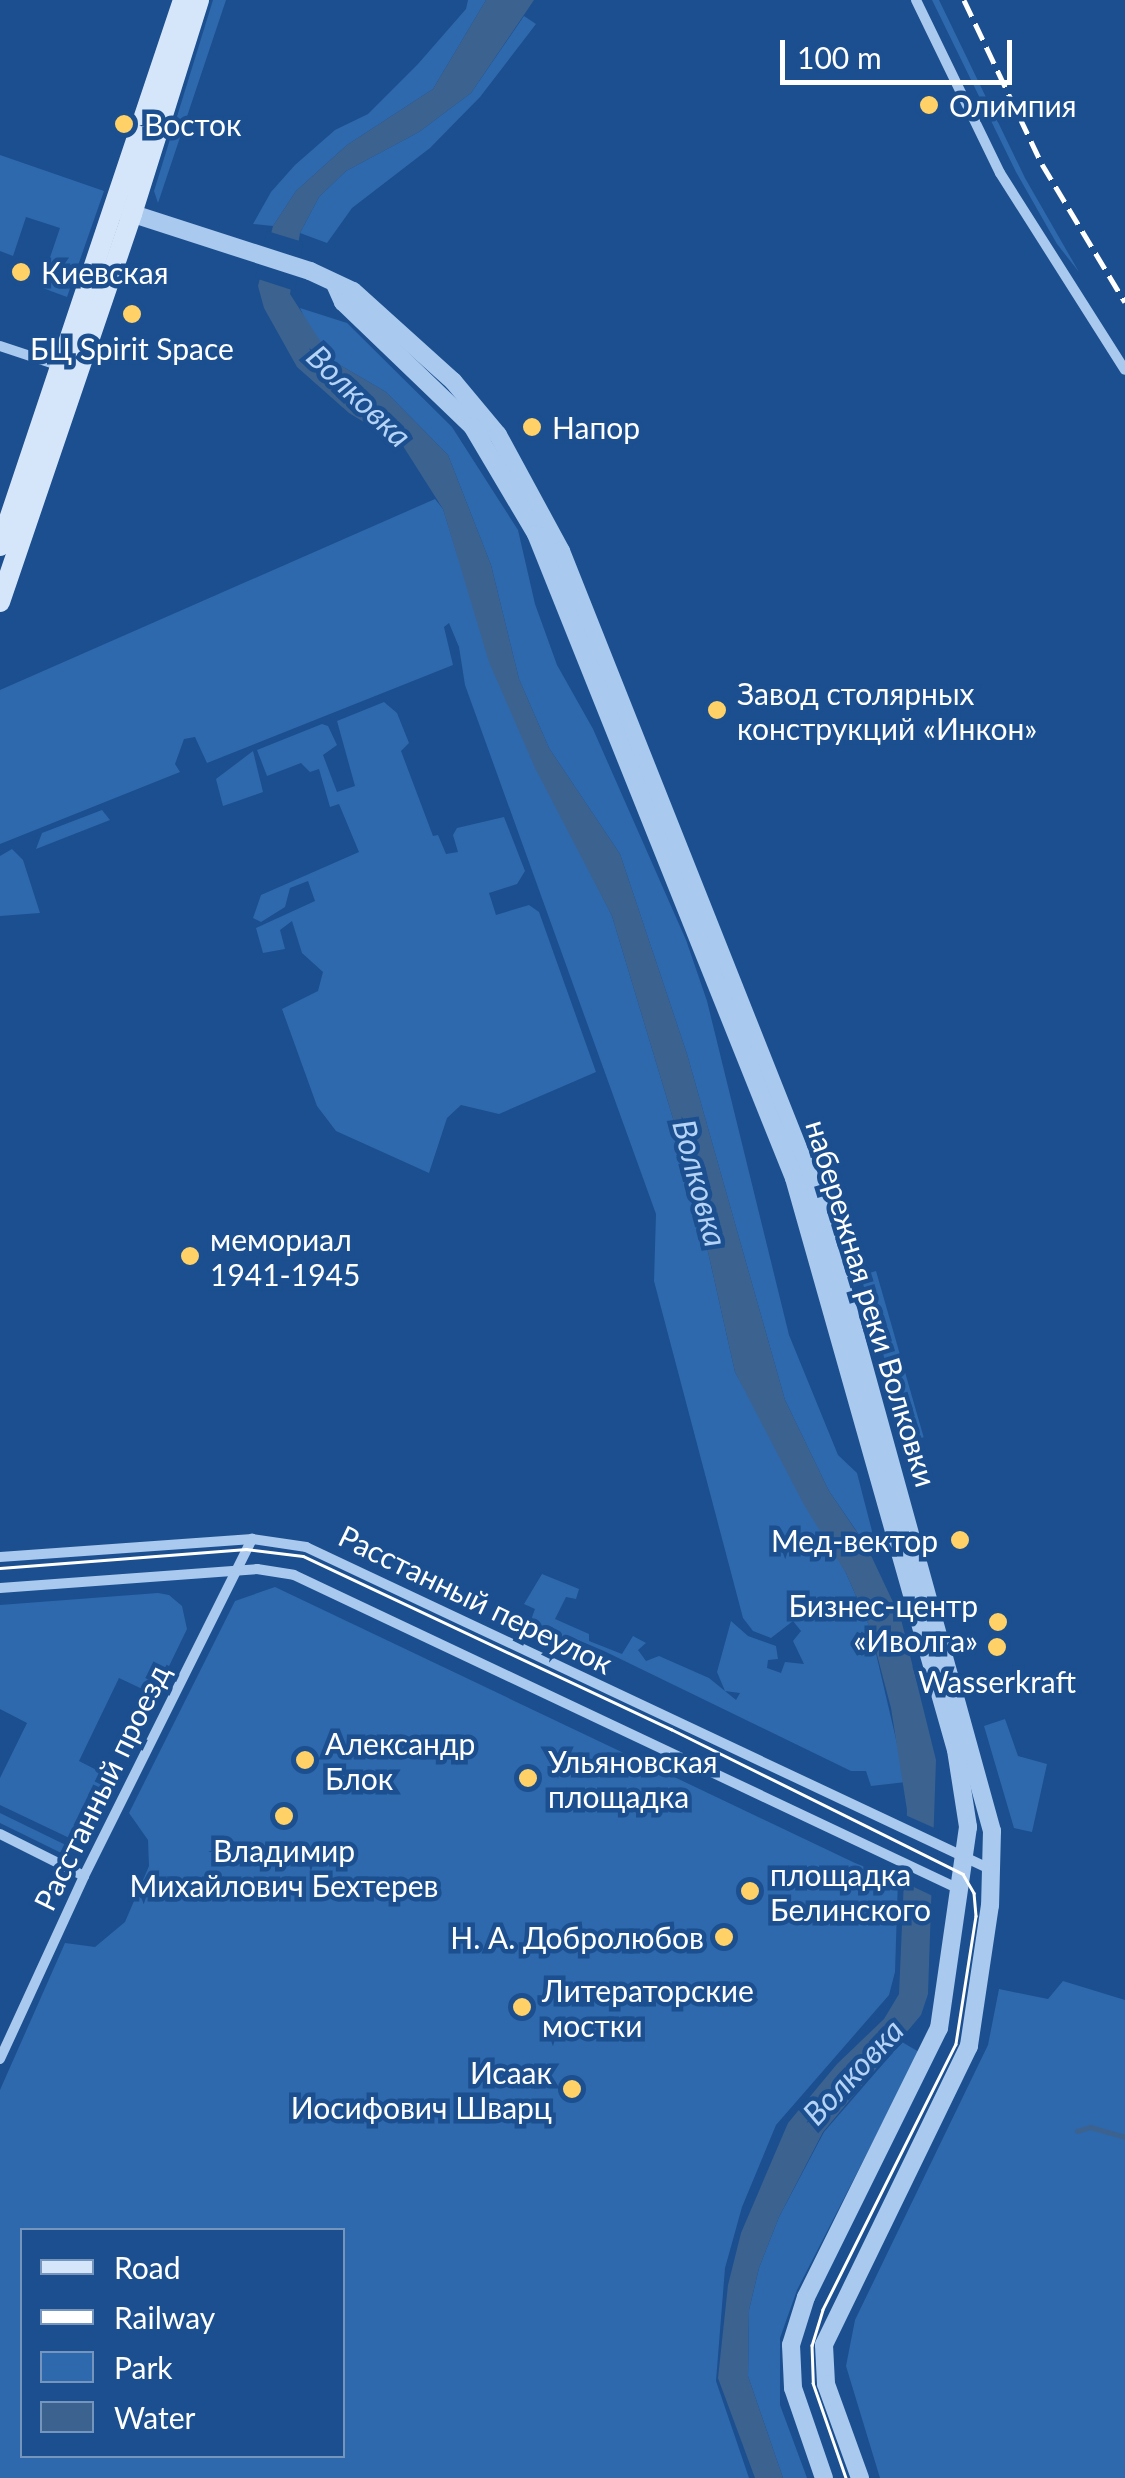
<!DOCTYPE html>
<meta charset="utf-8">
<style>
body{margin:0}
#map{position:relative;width:1125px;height:2478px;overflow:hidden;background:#1b4f8f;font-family:Lato,sans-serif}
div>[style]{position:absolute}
.green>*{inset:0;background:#2e69ad;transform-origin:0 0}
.water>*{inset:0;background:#3c6290}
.pier>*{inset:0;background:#1b4f8f}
.stream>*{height:5px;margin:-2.5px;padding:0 2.5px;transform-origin:2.5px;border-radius:2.5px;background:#3c6290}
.minor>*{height:10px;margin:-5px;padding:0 5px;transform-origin:5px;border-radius:5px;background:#a9c9ee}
.tertiary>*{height:18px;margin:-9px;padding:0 9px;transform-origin:9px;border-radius:9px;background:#a9c9ee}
.secondary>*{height:20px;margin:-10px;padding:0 10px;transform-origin:10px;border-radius:10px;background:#d6e6fa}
.tram>*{height:2.5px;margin:-1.25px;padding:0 1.25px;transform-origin:1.25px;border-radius:1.25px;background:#fff}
.rail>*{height:5px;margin-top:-2.5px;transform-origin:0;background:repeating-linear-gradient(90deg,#fff 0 18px,transparent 0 26px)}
.dots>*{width:28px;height:28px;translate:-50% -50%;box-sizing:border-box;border:5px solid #1b4f8f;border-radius:50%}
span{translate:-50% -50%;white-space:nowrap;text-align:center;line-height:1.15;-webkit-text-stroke:9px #1b4f8f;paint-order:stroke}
.poi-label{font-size:30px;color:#fff}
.left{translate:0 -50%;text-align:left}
.right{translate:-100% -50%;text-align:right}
.street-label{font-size:30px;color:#fff}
.water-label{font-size:32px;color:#b5d3f5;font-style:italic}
.legend{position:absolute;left:20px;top:2228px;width:325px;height:230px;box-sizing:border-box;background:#1b4f8f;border:2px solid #7695bc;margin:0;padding:12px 18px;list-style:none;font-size:30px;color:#fff}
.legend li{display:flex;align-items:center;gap:20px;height:50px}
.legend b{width:50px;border:2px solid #7695bc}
.scale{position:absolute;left:780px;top:40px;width:232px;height:45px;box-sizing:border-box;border:5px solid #fff;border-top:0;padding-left:12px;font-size:30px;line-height:35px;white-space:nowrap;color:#fff;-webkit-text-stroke:8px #1b4f8f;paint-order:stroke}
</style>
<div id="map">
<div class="green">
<div style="clip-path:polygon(213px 0,226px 0,158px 203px,154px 191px)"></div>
<div style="clip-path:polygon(468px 0,486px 0,433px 89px,347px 145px,296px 191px,273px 226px,253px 224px,271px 192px,295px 165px,335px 130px,368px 114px,418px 64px,466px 9px)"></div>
<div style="clip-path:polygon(932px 0,939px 0,1025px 178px,1079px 272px,1057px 244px,1016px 172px)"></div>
<div style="clip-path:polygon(524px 16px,536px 24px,480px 97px,430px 148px,352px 208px,327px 243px,300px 233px,319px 197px,346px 171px,419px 132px,471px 93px)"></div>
<div style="clip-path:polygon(0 155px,104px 191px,67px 297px,40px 287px,60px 228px,26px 217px,13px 256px,0 251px)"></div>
<div style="clip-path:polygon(300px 308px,347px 323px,452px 427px,518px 530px,535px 604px,557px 665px,593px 729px,686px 940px,707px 1001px,789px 1335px,838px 1455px,857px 1473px,873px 1535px,862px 1539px,829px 1491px,785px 1400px,687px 1054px,620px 854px,549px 748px,519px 679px,491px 565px,448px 455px,386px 392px,333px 361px,312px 334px)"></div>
<div style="clip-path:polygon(435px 499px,443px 509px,458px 557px,575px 842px,612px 916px,693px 1185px,735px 1372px,846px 1573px,870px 1628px,906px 1782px,871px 1786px,866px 1771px,851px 1771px,604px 1651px,573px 1638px,570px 1644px,529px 1625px,535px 1609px,524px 1604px,542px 1574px,579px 1589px,576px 1599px,566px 1597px,555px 1619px,589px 1634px,589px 1641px,622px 1654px,633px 1636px,646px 1643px,638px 1650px,646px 1661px,659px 1656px,709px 1678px,736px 1700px,740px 1693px,725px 1691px,717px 1672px,731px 1621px,748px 1636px,776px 1646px,778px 1659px,768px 1660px,767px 1668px,781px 1673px,785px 1662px,804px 1664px,793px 1641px,801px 1631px,793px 1621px,771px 1638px,753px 1631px,743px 1618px,654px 1281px,656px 1214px,465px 685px,459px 647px,449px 623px,444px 627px,453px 665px,207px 763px,195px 737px,184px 739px,175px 764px,180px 772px,0 844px,0 690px)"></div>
<div style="clip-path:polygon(384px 702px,397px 713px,409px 743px,401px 751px,433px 836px,438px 835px,446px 854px,458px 852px,453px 835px,457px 828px,504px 817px,525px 871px,517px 884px,489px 893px,496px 915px,529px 905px,539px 912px,596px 1072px,499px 1114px,461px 1105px,447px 1118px,429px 1173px,336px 1131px,317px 1106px,282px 1009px,318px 991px,323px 972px,302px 953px,292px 921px,280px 930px,285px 949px,263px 953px,256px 928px,315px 901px,308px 881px,290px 888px,285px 907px,261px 922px,253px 918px,261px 895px,359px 852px,339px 804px,330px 807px,319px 769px,310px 772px,301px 763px,267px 776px,257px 750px,322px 724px,328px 726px,337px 745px,323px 755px,337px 792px,355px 786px,337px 721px)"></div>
<div style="clip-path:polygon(253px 751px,263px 792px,223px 806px,216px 779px)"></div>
<div style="clip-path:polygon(102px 810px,110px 820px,36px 849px,42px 833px)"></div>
<div style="clip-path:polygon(12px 849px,23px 860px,40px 913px,0 916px,0 856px)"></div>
<div style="left:876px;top:1271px;width:173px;height:16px;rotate:74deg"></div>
<div style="clip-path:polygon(evenodd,275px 1587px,855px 1863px,898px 1880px,895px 1972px,889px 1995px,776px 2125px,742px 2207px,725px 2268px,716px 2381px,749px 2478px,0 2478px,0 2090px,65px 1943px,95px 1947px,125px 1922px,149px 1866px,148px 1840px,129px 1813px,235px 1601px,275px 1587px,22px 2230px,342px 2230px,342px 2456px,22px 2456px,22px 2230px)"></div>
<div style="clip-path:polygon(158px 1593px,169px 1595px,182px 1606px,187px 1629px,155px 1695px,119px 1678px,79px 1761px,114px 1779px,82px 1844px,0 1805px,0 1778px,27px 1723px,0 1709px,0 1605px)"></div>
<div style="clip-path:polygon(1005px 1719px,1018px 1756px,1047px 1764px,1032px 1832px,1014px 1828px,984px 1726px)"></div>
<div style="left:0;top:1813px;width:80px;height:9px;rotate:26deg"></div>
<div style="clip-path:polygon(1063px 1981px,1125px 2000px,1125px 2478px,880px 2478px,846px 2366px,855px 2320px,988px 2045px,999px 1989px,1048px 1999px)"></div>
<div style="clip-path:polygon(902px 2042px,919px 2052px,797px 2290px,780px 2338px,780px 2405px,807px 2478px,783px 2478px,748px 2376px,749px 2310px,759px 2268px,779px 2217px,824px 2132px)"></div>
</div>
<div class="water">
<div style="clip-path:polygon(486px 0,534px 0,471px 93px,419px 132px,346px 171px,319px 197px,300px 233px,290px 294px,333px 361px,386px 392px,448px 455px,491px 565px,519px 679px,549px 748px,620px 854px,687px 1054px,785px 1400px,829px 1491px,867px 1547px,901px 1619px,936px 1760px,928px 1994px,921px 2015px,823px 2132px,779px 2217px,759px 2268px,749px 2310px,748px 2376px,783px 2478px,755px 2478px,718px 2378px,728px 2285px,741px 2233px,788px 2123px,837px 2064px,884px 2019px,899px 1994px,907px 1810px,891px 1708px,870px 1628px,846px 1573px,804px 1505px,735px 1372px,693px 1185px,612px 916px,535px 768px,489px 662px,443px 509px,403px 446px,349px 413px,297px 367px,264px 308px,258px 286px,273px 226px,296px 191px,347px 145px,433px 89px)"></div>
</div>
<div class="pier">
<div style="clip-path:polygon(267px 231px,303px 242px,295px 291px,255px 278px)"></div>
<div style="clip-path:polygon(903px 1814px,939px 1830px,935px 1897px,901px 1881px)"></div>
</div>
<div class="stream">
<div style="left:1077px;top:2131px;width:14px;rotate:-17deg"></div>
<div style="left:1090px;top:2127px;width:36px;rotate:16deg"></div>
</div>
<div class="minor">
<div style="left:916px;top:0;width:192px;rotate:64.1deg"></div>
<div style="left:1000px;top:173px;width:233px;rotate:57.6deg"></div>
<div style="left:0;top:346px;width:66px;rotate:18.4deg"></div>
<div style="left:0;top:1557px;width:253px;rotate:-4.1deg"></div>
<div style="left:252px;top:1539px;width:55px;rotate:8.4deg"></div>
<div style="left:306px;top:1547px;width:758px;rotate:25.21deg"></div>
<div style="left:0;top:1588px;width:258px;rotate:-4.2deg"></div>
<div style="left:257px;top:1569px;width:37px;rotate:9deg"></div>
<div style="left:294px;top:1575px;width:733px;rotate:25.27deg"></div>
<div style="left:0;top:1834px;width:94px;rotate:26.6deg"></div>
<div style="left:0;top:2059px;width:201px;rotate:-65.3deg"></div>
<div style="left:84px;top:1876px;width:377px;rotate:-63.5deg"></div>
</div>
<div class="tertiary">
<div style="left:121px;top:210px;width:199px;rotate:17.9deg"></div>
<div style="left:310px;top:271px;width:47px;rotate:24.9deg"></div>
<div style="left:353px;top:291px;width:135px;rotate:42deg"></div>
<div style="left:453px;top:381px;width:70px;rotate:50.2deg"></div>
<div style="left:498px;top:435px;width:132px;rotate:61.5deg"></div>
<div style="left:561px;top:551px;width:691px;rotate:68.34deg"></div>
<div style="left:816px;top:1193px;width:662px;rotate:74.58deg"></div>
<div style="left:992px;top:1831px;width:74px;rotate:91.5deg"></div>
<div style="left:990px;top:1905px;width:143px;rotate:98.5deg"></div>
<div style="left:969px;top:2046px;width:332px;rotate:115.9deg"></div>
<div style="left:824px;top:2345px;width:39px;rotate:87deg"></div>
<div style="left:826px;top:2384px;width:100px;rotate:70.1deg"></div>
<div style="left:335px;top:284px;width:20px;rotate:66deg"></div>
<div style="left:343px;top:302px;width:179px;rotate:43.9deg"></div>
<div style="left:472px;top:426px;width:126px;rotate:59.3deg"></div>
<div style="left:536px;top:534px;width:694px;rotate:68.17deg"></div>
<div style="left:794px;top:1178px;width:594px;rotate:74.19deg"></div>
<div style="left:956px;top:1750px;width:78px;rotate:81.1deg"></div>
<div style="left:968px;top:1827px;width:203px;rotate:98.2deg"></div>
<div style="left:939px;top:2028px;width:300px;rotate:116.3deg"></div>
<div style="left:806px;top:2297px;width:50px;rotate:107.4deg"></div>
<div style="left:791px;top:2345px;width:43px;rotate:87.3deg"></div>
<div style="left:793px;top:2388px;width:95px;rotate:71deg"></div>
</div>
<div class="secondary">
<div style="left:0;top:546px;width:576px;rotate:-71.47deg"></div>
<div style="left:0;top:602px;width:410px;rotate:-71.2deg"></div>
<div style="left:132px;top:214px;width:224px;rotate:-72.6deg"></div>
</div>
<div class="tram">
<div style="left:0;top:1568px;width:247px;rotate:-4.4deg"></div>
<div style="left:246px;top:1549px;width:57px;rotate:7deg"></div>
<div style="left:303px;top:1556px;width:407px;rotate:25.2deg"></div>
<div style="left:671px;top:1729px;width:326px;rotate:26.4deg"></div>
<div style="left:963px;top:1874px;width:22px;rotate:60deg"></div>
<div style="left:974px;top:1893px;width:23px;rotate:85deg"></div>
<div style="left:976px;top:1916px;width:130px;rotate:98.9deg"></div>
<div style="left:956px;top:2044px;width:297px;rotate:116.6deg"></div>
<div style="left:823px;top:2310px;width:37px;rotate:107deg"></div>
<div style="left:812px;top:2345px;width:38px;rotate:88deg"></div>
<div style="left:813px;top:2383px;width:101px;rotate:70.8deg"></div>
</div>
<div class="rail">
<div style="left:964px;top:0;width:182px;rotate:64.6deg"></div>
<div style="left:1042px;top:164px;width:161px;rotate:59deg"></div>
</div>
<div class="dots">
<div style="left:929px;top:105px;background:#ffd166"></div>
<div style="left:124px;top:124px;background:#ffd166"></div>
<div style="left:21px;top:272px;background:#ffd166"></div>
<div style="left:132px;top:314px;background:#ffd166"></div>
<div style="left:532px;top:427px;background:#ffd166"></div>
<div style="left:717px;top:710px;background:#ffd166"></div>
<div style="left:190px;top:1256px;background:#ffd166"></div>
<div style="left:960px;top:1540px;background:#ffd166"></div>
<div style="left:998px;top:1622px;background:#ffd166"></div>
<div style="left:997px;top:1647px;background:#ffd166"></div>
<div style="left:305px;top:1760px;background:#ffd166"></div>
<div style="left:528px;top:1778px;background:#ffd166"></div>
<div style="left:284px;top:1816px;background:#ffd166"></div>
<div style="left:750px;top:1891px;background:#ffd166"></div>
<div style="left:724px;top:1937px;background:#ffd166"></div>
<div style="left:522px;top:2007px;background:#ffd166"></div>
<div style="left:572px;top:2089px;background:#ffd166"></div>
</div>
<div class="poi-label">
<span class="left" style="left:949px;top:105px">Олимпия</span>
<span class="left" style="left:144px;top:124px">Восток</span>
<span class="left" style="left:41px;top:272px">Киевская</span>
<span style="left:132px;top:348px">БЦ Spirit Space</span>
<span class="left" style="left:552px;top:427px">Напор</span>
<span class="left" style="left:737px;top:710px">Завод столярных<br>конструкций «Инкон»</span>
<span class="left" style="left:210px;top:1256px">мемориал<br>1941-1945</span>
<span class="right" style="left:938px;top:1540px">Мед-вектор</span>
<span class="right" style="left:978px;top:1622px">Бизнес-центр<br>«Иволга»</span>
<span style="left:997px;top:1681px">Wasserkraft</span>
<span class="left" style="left:325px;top:1760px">Александр<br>Блок</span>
<span class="left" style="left:548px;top:1778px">Ульяновская<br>площадка</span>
<span style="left:284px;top:1867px">Владимир<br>Михайлович Бехтерев</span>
<span class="left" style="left:770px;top:1891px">площадка<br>Белинского</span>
<span class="right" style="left:704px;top:1937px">Н. А. Добролюбов</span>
<span class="left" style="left:542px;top:2007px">Литераторские<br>мостки</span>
<span class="right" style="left:552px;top:2089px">Исаак<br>Иосифович Шварц</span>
</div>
<div class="street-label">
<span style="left:872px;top:1303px;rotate:73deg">набережная реки Волковки</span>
<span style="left:476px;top:1599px;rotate:26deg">Расстанный переулок</span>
<span style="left:101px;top:1787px;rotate:-64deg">Расстанный проезд</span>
</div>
<div class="water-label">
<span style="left:359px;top:396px;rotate:44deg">Волковка</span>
<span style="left:700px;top:1183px;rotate:75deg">Волковка</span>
<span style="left:853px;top:2072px;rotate:-47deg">Волковка</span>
</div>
<ul class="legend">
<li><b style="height:12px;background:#d6e6fa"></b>Road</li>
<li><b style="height:12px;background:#fff"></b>Railway</li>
<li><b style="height:28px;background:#2e69ad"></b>Park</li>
<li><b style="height:28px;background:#3c6290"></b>Water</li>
</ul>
<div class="scale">100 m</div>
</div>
